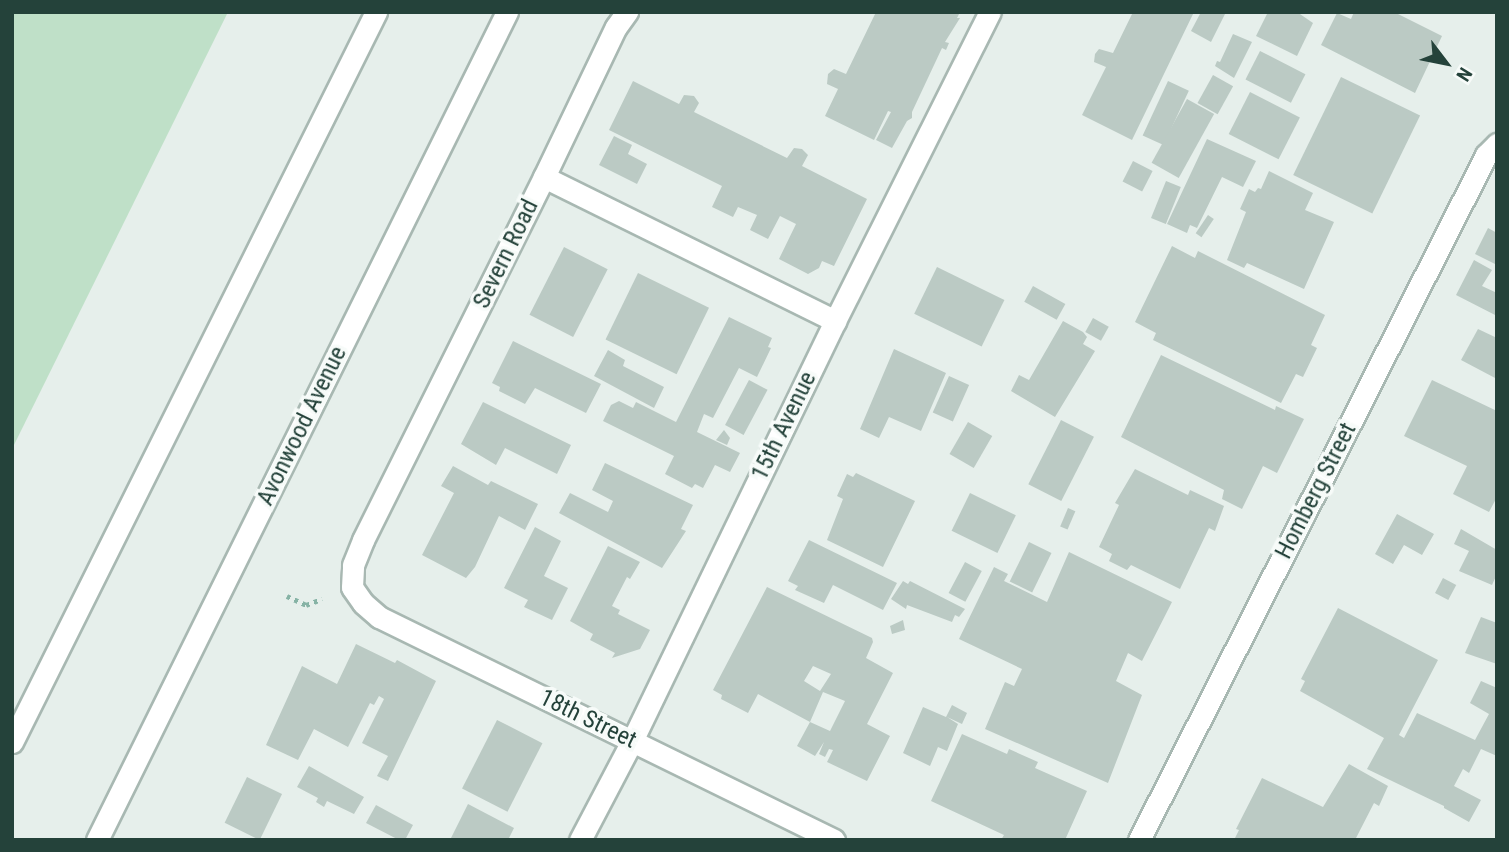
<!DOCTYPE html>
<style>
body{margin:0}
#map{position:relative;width:1509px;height:852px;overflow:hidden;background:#e6efeb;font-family:"Roboto Condensed",sans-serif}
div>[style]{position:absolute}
.green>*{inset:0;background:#bfe0c8}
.building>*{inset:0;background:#bbcac4;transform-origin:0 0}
.path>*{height:4.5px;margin-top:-2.25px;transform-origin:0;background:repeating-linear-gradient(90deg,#86b3a5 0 3.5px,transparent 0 8.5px)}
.roads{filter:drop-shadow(2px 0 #a8b8b2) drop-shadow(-2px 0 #a8b8b2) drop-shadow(0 2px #a8b8b2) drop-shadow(0 -2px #a8b8b2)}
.lane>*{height:21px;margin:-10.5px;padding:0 10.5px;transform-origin:10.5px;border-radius:10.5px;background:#fff}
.street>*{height:21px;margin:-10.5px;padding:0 10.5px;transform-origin:10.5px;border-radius:10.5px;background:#fff}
.secondary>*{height:21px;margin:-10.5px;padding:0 10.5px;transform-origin:10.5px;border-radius:10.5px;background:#fff}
span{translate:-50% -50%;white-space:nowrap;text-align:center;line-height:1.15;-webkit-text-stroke:7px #f7fbf9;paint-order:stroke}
.street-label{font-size:24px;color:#24423a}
.frame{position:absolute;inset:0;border:14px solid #24423a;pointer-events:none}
.north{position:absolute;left:1411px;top:28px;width:70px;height:70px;-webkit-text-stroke:5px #f7fbf9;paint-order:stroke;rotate:122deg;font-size:19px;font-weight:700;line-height:28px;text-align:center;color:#24423a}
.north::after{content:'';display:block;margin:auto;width:24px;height:32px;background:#24423a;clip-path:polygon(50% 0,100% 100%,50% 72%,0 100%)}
</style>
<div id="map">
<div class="green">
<div style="clip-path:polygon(12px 12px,228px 12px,12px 449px)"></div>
</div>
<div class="building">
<div style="clip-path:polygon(876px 12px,960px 12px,957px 18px,960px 18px,945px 42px,949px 43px,946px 50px,942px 48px,912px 112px,912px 118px,907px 121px,892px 148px,876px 140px,891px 112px,888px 111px,874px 140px,825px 116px,838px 89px,827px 84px,828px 74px,834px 69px,846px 74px)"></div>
<div style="clip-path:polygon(1133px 12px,1194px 12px,1132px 140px,1082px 115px,1106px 67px,1094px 62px,1095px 54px,1099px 49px,1113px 53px)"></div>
<div style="clip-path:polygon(1201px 12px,1226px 12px,1211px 42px,1191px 31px)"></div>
<div style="clip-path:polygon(1268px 12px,1297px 12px,1313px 23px,1297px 56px,1256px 36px)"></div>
<div style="clip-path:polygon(1354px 12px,1394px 12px,1442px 36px,1415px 93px,1321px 45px,1337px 13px,1351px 19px)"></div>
<div style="clip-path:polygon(1233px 34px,1252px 42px,1234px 78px,1215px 66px,1217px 61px,1220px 62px)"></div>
<div style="left:1260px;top:51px;width:51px;height:32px;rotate:27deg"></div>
<div style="left:1213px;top:75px;width:23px;height:32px;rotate:29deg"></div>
<div style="left:1341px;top:77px;width:88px;height:109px;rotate:26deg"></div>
<div style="clip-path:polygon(633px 81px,679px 104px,684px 95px,694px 96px,699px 103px,694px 112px,787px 158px,794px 148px,802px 149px,808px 155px,802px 166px,867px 199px,834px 266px,822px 261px,819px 268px,808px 274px,779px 259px,796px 224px,780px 216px,768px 239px,750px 230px,757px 215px,738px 207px,733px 217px,712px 207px,722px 186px,609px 130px)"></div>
<div style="left:1168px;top:81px;width:23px;height:60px;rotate:25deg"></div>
<div style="left:1250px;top:92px;width:56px;height:47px;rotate:27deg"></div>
<div style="left:1187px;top:99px;width:31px;height:73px;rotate:29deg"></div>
<div style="clip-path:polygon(614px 136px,632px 145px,628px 154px,647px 164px,637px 184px,599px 165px)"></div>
<div style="clip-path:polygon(1207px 139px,1256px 161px,1243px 187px,1222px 177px,1197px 228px,1190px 225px,1187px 233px,1167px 224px)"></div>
<div style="left:1133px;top:161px;width:22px;height:23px;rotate:27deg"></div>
<div style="clip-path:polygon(1269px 171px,1313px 193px,1305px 210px,1334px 222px,1304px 289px,1247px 263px,1244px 268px,1227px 260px,1246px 212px,1240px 209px,1249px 189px,1255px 192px,1258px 188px,1261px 189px)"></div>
<div style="left:1166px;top:181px;width:16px;height:40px;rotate:22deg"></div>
<div style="left:1208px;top:215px;width:7px;height:22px;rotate:34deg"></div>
<div style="clip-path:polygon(1488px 228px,1497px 233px,1497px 265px,1475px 254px)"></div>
<div style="clip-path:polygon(1172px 246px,1195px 258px,1198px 251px,1325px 315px,1311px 345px,1317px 348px,1303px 377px,1296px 374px,1281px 403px,1153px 340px,1156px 333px,1135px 322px)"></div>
<div style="left:564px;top:247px;width:49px;height:76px;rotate:27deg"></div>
<div style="clip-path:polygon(1474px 260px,1492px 270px,1482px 286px,1497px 293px,1497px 316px,1456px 295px)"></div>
<div style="left:937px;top:267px;width:75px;height:52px;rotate:26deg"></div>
<div style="left:638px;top:273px;width:79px;height:74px;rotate:26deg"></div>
<div style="left:1033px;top:286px;width:37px;height:18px;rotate:29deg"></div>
<div style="clip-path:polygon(729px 317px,772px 338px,768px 347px,771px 348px,757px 377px,739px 368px,713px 418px,704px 414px,697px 432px,740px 453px,730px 472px,715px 465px,703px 488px,695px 484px,692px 488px,665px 474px,674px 456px,603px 421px,611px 405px,619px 401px,633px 408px,636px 402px,676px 422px)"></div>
<div style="left:1093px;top:318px;width:18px;height:16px;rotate:29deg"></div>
<div style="clip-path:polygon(1063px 321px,1083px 332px,1087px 337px,1083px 344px,1095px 351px,1055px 417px,1011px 391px,1019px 375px,1029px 380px)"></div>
<div style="clip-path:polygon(1478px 329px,1497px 338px,1497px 379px,1461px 360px)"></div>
<div style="clip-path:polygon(513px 341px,601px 384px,586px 413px,535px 388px,525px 404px,499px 391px,500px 387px,492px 383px)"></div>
<div style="clip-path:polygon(894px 349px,946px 373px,921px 431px,889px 417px,879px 438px,860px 429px)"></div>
<div style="clip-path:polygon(608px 350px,625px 360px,623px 366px,664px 387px,654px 408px,594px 376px)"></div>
<div style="clip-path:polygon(1161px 355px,1275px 410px,1276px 406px,1304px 419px,1277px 473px,1263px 466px,1242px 509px,1222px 499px,1224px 490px,1121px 437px)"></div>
<div style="left:949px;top:376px;width:22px;height:40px;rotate:24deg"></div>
<div style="left:749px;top:380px;width:21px;height:51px;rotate:28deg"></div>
<div style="clip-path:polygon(1432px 380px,1497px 411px,1497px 497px,1489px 512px,1453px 494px,1467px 466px,1404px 436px)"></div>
<div style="clip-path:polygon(483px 402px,571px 445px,557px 474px,505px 448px,496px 465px,461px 444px)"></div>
<div style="left:1061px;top:420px;width:37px;height:72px;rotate:27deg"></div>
<div style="left:968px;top:422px;width:28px;height:37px;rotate:30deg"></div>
<div style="clip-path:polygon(724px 430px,730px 438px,727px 445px,716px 440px)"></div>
<div style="clip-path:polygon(605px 463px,693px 505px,681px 529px,686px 531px,662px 568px,559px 513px,570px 493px,608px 512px,613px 501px,592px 490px)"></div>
<div style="clip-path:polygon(453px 466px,488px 485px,491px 481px,538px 504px,525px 530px,499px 516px,475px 567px,466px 578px,422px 555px,454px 493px,441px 486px)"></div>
<div style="clip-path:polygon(1135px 469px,1188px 495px,1190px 490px,1224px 506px,1215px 531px,1209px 528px,1180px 589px,1131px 565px,1127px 570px,1109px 561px,1112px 554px,1099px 547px,1119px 505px,1115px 503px)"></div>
<div style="clip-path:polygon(856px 473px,915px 501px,883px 567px,827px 540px,843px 499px,837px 496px,847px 474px,853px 477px)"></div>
<div style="left:970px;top:493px;width:51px;height:42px;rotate:26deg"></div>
<div style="left:1068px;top:508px;width:8px;height:20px;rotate:23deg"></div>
<div style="clip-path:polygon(1397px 514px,1434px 534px,1422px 555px,1404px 545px,1393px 564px,1375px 554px)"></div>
<div style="clip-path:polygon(535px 527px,561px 541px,544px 576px,568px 588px,552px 620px,524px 607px,528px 600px,504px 588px)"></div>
<div style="clip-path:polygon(1461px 529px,1497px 550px,1497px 574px,1492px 585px,1459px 571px,1469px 551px,1454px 544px)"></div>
<div style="clip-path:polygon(809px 540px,897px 583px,883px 610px,833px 585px,824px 603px,795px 590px,798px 586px,788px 581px)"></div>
<div style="left:1029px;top:542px;width:25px;height:44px;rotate:26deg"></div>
<div style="clip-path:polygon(608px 546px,640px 562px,630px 579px,627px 577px,612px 606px,620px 610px,618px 614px,650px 630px,640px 649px,612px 658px,615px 653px,590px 640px,593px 634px,570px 621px)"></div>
<div style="clip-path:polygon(1069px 552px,1172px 602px,1142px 661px,1128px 653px,1116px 681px,1142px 695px,1108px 783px,985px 729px,1005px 682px,1014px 686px,1022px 669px,959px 639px,994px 567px,1008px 574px,1004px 581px,1047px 602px)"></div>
<div style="left:965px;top:562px;width:19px;height:35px;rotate:28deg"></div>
<div style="left:1443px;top:578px;width:15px;height:17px;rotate:28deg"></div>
<div style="clip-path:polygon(903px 581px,908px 584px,910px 581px,965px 609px,959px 617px,955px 615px,952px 622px,907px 605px,906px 609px,891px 599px)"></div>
<div style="clip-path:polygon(evenodd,767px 587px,872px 638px,873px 642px,866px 658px,893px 673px,867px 724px,890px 736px,867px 781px,827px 762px,833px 750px,829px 749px,825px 757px,819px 754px,824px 742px,815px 756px,797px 746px,810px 722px,758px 694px,748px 713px,721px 699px,722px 695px,713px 690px,767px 587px,813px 666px,831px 674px,820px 691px,804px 681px,813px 666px,767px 587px,823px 692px,845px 701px,830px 731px,810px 722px,823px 692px)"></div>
<div style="clip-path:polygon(1338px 608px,1438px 660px,1399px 735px,1404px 738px,1417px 713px,1475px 740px,1489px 714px,1470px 703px,1481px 681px,1497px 688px,1497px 756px,1481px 749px,1469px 773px,1463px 769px,1454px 786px,1481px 800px,1469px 822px,1444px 808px,1444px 806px,1367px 769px,1384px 738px,1300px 691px,1305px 681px,1301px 679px)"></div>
<div style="clip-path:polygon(1481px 617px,1497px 623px,1497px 664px,1465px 653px)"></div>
<div style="clip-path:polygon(903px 620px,905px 630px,892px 634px,890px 626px)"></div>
<div style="clip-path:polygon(356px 644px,395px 663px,397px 660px,436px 681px,388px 781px,377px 776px,388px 756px,362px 743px,384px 699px,379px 696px,374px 705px,370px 703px,348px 747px,314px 729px,298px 760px,266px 745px,302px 666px,337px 684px)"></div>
<div style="clip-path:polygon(952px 705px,967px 713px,962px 724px,947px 717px,958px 724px,947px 751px,938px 747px,930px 766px,903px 753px,923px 707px,946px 717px)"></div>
<div style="left:497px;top:720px;width:51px;height:77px;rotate:27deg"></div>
<div style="clip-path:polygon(962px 734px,1007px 754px,1009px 749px,1038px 762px,1035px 768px,1087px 791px,1065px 840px,1001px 840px,1004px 835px,931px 801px)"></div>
<div style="clip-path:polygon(1349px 764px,1388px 786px,1379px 806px,1374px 803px,1355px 840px,1234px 840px,1239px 830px,1236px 829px,1262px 778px,1323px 807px)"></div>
<div style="clip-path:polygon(309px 766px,364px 797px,354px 814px,327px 801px,324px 807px,316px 802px,318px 798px,297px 787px)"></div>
<div style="left:247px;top:777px;width:39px;height:51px;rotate:26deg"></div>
<div style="clip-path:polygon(468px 804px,514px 828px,508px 840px,450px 840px)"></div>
<div style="clip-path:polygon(376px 805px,413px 825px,405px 840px,399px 840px,366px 823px)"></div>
</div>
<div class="path">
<div style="left:287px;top:596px;width:21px;rotate:25deg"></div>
<div style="left:306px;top:605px;width:17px;rotate:-21deg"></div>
</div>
<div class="roads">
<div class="lane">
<div style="left:544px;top:177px;width:166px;rotate:-64.4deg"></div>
<div style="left:616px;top:27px;width:19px;rotate:-54deg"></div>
</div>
<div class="street">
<div style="left:580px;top:840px;width:112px;rotate:-62.3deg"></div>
<div style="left:632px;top:741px;width:466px;rotate:-64.2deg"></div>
<div style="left:835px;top:321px;width:346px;rotate:-63.4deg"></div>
<div style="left:834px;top:840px;width:507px;rotate:-153.89deg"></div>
<div style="left:379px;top:617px;width:21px;rotate:-139deg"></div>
<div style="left:363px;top:603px;width:19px;rotate:-125deg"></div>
<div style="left:352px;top:587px;width:22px;rotate:-87deg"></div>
<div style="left:353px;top:565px;width:27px;rotate:-68deg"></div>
<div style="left:363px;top:540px;width:406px;rotate:-63.5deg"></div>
<div style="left:544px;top:177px;width:325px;rotate:26.3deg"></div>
<div style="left:1139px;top:840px;width:768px;rotate:-63.13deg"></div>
<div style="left:1486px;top:155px;width:16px;rotate:-45deg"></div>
</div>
<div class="secondary">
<div style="left:12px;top:742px;width:816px;rotate:-63.5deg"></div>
<div style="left:97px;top:840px;width:924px;rotate:-63.66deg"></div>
</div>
</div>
<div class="street-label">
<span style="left:506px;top:254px;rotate:-64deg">Severn Road</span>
<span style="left:302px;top:426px;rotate:-64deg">Avonwood Avenue</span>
<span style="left:784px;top:426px;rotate:-64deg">15th Avenue</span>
<span style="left:1316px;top:491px;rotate:-63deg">Homberg Street</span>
<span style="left:588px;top:719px;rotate:26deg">18th Street</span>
</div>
<div class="frame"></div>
<div class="north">N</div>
</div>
